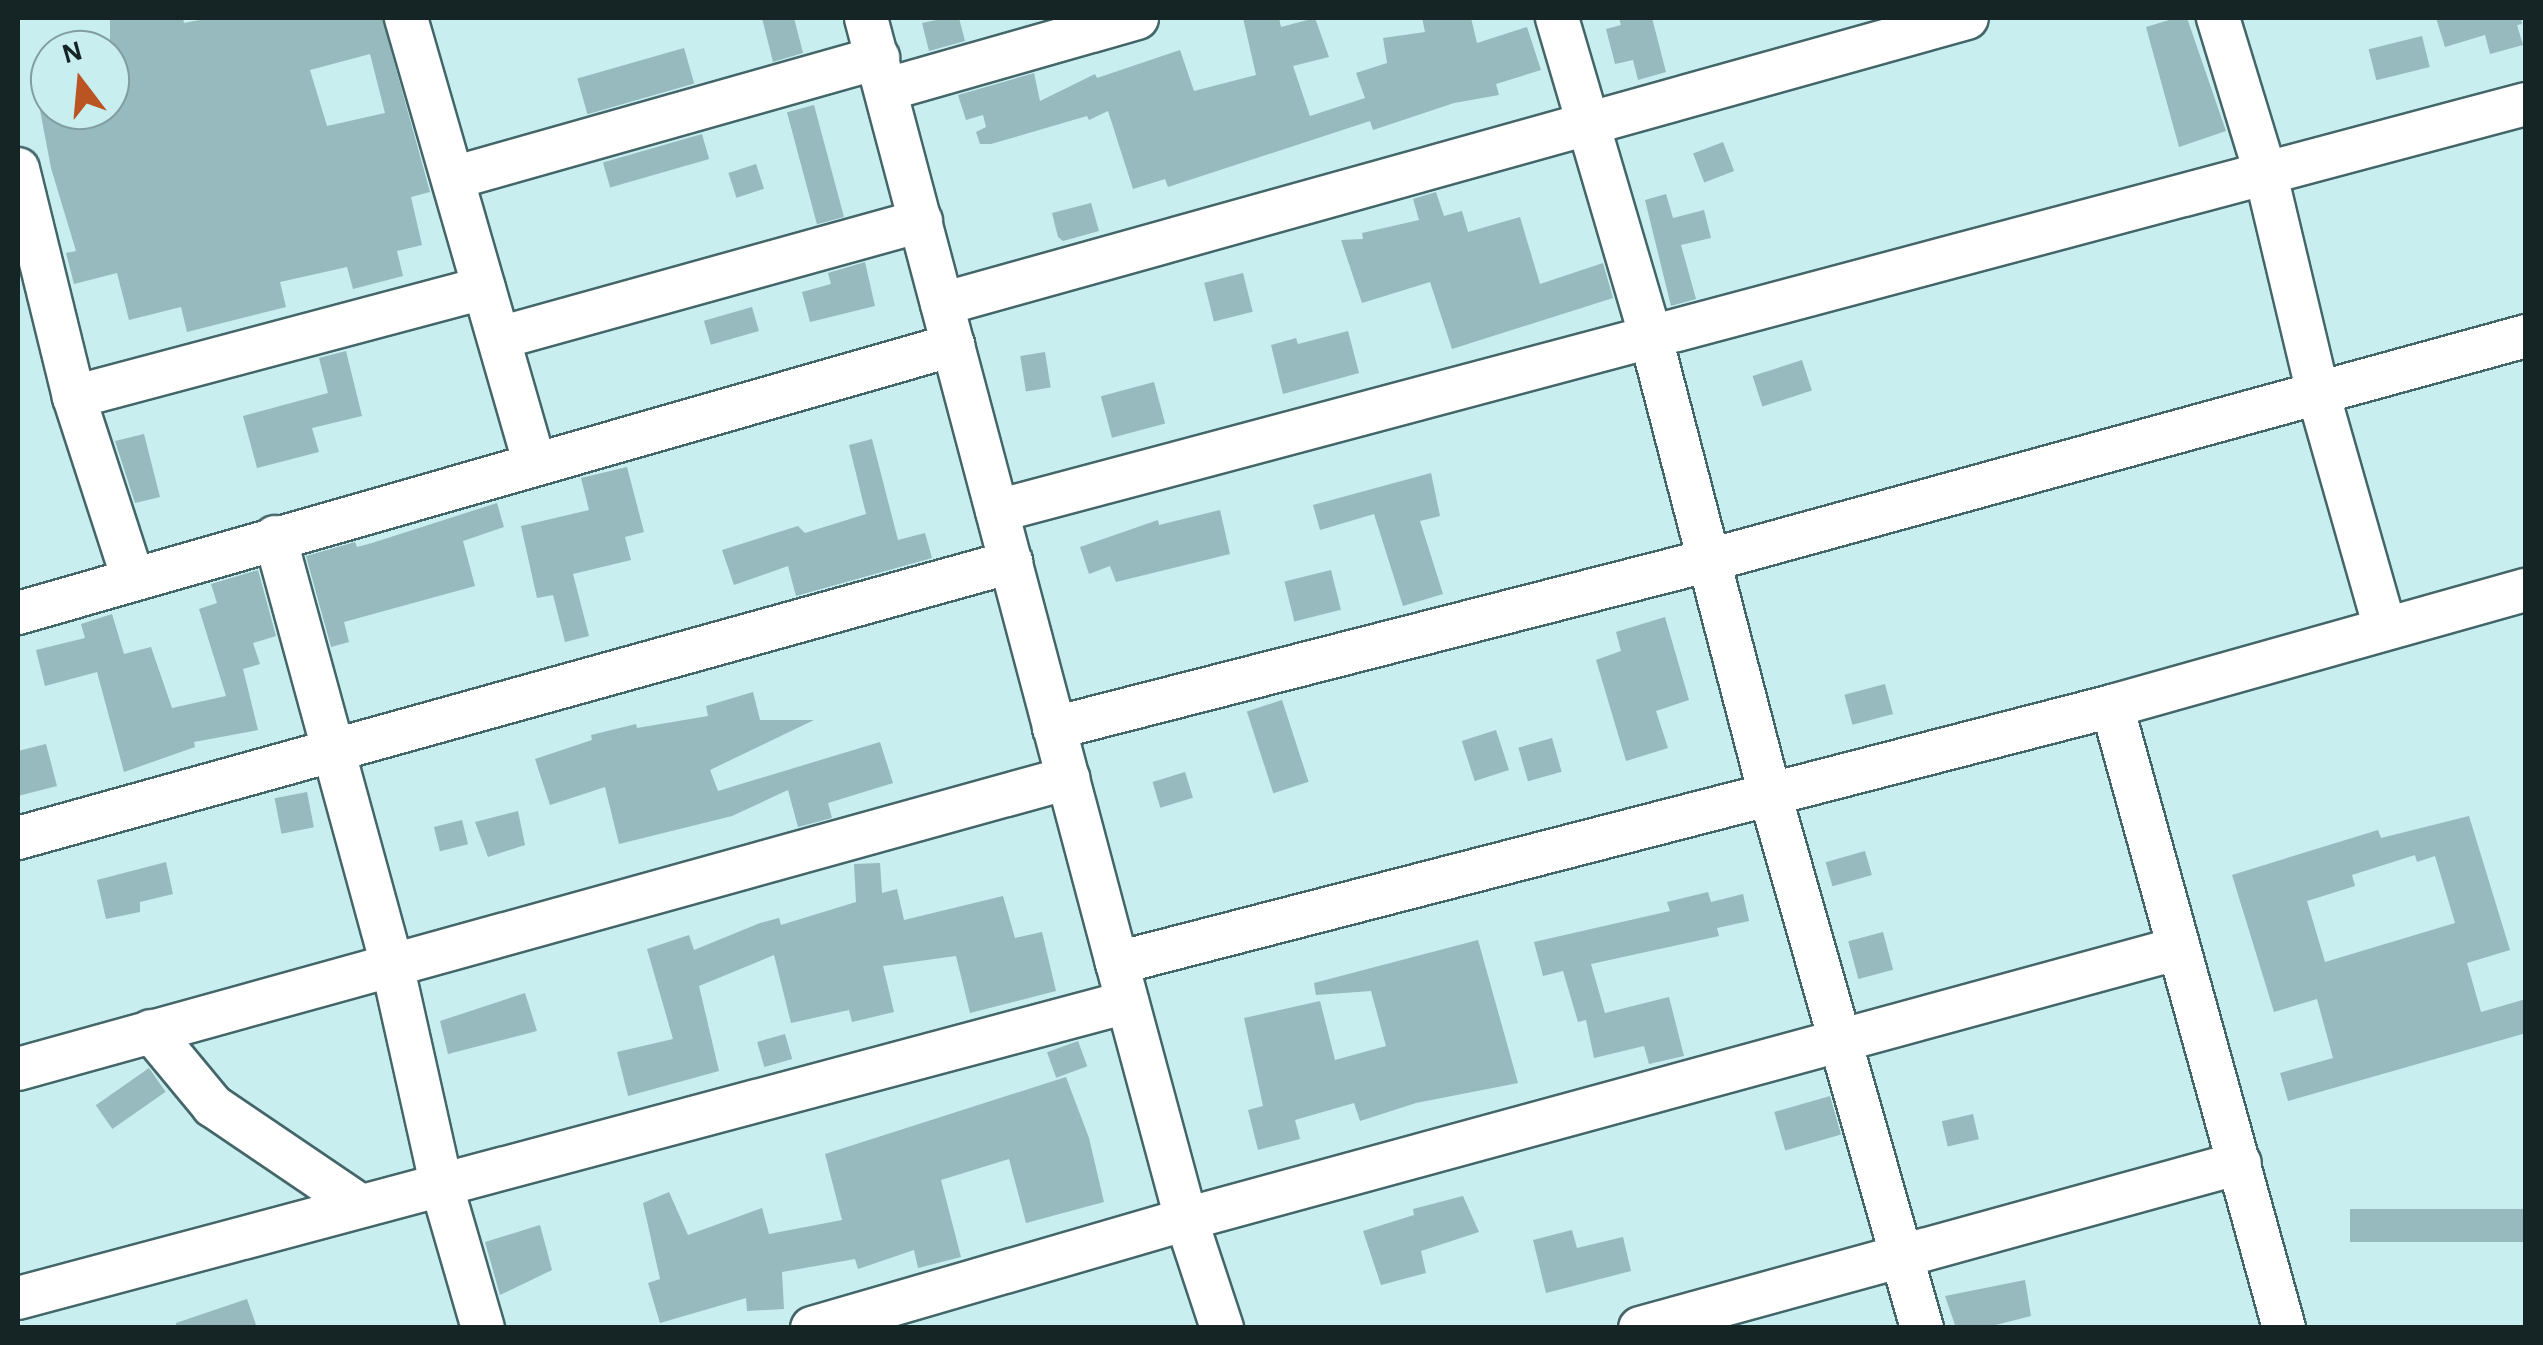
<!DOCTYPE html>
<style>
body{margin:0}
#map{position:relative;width:2543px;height:1345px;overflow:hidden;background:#c8eef0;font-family:"Alegreya Sans",sans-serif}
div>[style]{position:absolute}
.building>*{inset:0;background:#96babd;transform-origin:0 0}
.roads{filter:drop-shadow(2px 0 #446669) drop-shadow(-2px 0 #446669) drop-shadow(0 2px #446669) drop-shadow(0 -2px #446669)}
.minor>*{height:42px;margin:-21px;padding:0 21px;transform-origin:21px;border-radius:21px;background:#fff}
span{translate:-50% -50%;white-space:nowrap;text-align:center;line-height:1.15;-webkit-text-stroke:9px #c8eef0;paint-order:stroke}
.frame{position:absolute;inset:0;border:20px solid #152425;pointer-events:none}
.north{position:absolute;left:30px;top:30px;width:100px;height:100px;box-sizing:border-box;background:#c8eef0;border:2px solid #809d9f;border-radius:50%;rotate:344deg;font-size:28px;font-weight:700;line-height:40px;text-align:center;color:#152425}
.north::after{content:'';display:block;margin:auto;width:35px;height:45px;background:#ba5523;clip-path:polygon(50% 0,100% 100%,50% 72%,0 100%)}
</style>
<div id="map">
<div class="building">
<div style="clip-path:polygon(evenodd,110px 18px,183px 18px,184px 23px,210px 18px,382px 18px,430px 192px,411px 197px,422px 245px,397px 251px,403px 276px,353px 289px,347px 267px,280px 282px,286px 307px,187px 332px,181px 307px,129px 320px,117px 273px,74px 284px,66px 253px,76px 251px,51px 168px,40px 110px,110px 110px,110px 18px,370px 54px,385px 113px,327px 126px,310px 70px,370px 54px)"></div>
<div style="clip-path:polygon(762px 18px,794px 18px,803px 53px,773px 62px)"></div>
<div style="clip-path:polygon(946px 18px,959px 18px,965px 41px,929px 51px,922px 23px)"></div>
<div style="clip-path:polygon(1243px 18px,1279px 18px,1281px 27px,1315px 18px,1329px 57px,1293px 66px,1310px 116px,1365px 98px,1356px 73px,1387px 63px,1383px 38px,1425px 32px,1422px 18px,1471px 18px,1477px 43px,1527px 27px,1541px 70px,1496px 84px,1499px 95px,1454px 103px,1373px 130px,1370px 121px,1168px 187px,1165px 179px,1133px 189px,1108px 111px,1089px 120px,1087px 116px,991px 144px,980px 144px,976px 132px,986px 127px,983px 115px,966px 120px,958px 95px,1034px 73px,1040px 101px,1095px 74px,1097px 78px,1180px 50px,1194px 91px,1256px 75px)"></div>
<div style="clip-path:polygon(1619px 18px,1652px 18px,1666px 72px,1638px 80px,1633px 60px,1615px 64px,1606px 29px,1621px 25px)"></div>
<div style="clip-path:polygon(2176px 18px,2187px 18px,2226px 131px,2179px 147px,2146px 27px)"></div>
<div style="clip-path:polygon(2436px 18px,2521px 18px,2522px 24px,2517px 25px,2523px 45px,2490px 54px,2485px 35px,2445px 47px)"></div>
<div style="left:2422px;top:36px;width:32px;height:55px;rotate:76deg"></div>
<div style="left:684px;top:48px;width:37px;height:111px;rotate:74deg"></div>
<div style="left:814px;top:105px;width:116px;height:28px;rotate:75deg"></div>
<div style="left:702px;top:134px;width:26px;height:103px;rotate:74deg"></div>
<div style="left:1723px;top:142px;width:31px;height:32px;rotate:69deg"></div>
<div style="left:756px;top:164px;width:26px;height:29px;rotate:72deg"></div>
<div style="clip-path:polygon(1436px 192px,1444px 216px,1462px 211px,1468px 232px,1520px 217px,1540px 284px,1603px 263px,1613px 298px,1452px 349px,1430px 282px,1362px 303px,1341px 240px,1363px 239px,1362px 233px,1419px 220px,1413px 199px)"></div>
<div style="clip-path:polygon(1666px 194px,1673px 218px,1704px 210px,1711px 238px,1681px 245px,1696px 299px,1671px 306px,1645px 200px)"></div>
<div style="clip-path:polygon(1091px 203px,1099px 231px,1063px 241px,1058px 237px,1052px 213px)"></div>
<div style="clip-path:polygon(865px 262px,875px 306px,810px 322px,802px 292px,831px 284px,828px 273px)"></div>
<div style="left:1243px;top:273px;width:40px;height:40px;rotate:76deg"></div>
<div style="left:752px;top:307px;width:25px;height:50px;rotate:74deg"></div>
<div style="clip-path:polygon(1348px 331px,1359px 373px,1283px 394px,1271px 345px,1296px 338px,1298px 344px)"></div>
<div style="clip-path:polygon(346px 351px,362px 416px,312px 428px,319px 452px,257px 468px,243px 416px,328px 393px,319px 358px)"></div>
<div style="left:1045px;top:352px;width:36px;height:25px;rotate:81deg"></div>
<div style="left:1802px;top:360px;width:32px;height:52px;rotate:72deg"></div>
<div style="left:1154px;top:382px;width:43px;height:55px;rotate:75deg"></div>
<div style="clip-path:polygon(144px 434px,160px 497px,135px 503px,115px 441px)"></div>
<div style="clip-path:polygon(872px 439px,898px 540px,925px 533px,932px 558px,796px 596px,788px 566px,734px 585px,722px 550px,798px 526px,805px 533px,866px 514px,849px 445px)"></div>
<div style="clip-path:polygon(627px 467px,644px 532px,625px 537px,631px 560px,573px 574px,589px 636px,565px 642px,553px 595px,537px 598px,521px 526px,589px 510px,581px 478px)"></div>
<div style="clip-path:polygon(1431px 473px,1440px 516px,1420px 521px,1443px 594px,1403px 606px,1374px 514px,1320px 530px,1313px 505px)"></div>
<div style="clip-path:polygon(497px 503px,504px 527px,463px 541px,475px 586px,344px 622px,349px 642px,331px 647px,306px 556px,355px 542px,357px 547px,372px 543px)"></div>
<div style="clip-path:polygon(1220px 510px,1230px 554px,1116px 582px,1110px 566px,1089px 574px,1080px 547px,1158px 520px,1159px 525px)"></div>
<div style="clip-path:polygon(258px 570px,276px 636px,253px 643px,260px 664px,243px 669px,258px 730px,194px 742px,195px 747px,124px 772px,97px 672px,45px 686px,36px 650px,85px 638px,81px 624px,112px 614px,124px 654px,151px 647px,172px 708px,226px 696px,199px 609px,217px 603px,211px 584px)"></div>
<div style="left:1331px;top:570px;width:41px;height:48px;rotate:76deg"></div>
<div style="clip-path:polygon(1665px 617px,1689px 700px,1656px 711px,1668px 748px,1626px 761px,1596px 660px,1621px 651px,1616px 632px)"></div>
<div style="left:1885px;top:684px;width:31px;height:42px;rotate:75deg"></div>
<div style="clip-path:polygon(753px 692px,760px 720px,814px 720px,710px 770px,718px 791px,880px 742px,893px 783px,828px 803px,832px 818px,798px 827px,788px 790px,732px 816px,619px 844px,605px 787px,550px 805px,535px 759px,592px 740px,591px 735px,636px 724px,637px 728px,708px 716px,706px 706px)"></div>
<div style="left:1282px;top:700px;width:86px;height:37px;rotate:72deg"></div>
<div style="left:1496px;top:730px;width:42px;height:36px;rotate:72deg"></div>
<div style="left:1552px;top:738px;width:35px;height:35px;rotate:74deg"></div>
<div style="clip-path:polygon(46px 744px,57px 786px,18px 796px,18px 751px)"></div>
<div style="left:1185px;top:772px;width:27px;height:34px;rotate:73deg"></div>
<div style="left:307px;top:792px;width:36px;height:33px;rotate:79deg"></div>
<div style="clip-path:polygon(518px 811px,525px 845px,488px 857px,475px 822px)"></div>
<div style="clip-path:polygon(evenodd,2469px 816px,2510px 950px,2467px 963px,2481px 1012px,2526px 999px,2526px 1033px,2288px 1101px,2280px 1073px,2333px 1058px,2317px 999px,2274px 1012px,2232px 875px,2378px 830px,2381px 838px,2469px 816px,2415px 855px,2417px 862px,2435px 856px,2455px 923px,2325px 962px,2307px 901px,2355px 886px,2352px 875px,2415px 855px)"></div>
<div style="left:462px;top:820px;width:25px;height:29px;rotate:76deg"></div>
<div style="left:1865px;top:851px;width:25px;height:41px;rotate:74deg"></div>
<div style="clip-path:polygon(166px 862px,173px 894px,140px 902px,140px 912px,106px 919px,97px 880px)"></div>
<div style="clip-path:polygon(880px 863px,882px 893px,897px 889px,904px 920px,1003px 896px,1015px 938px,1042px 932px,1056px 991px,970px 1013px,956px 956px,883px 966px,894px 1012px,852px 1022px,849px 1010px,791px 1023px,774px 955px,699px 986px,719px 1071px,628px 1096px,617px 1052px,673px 1039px,647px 949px,689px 935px,694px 950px,760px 923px,779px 918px,781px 925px,856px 902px,854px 864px)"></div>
<div style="clip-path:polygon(1708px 892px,1711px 902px,1743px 894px,1749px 921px,1717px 928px,1719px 936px,1591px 964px,1605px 1013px,1669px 997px,1684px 1056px,1649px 1064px,1644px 1046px,1594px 1058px,1586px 1020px,1578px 1022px,1563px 971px,1543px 976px,1534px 942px,1670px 911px,1667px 902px)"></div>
<div style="left:1883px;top:932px;width:39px;height:36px;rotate:75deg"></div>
<div style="clip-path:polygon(1478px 940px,1518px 1083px,1416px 1103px,1360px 1121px,1354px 1103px,1295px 1120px,1300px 1139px,1258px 1150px,1248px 1110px,1263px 1106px,1244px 1018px,1320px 1001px,1335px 1060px,1386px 1046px,1371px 991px,1316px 995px,1314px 983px)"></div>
<div style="clip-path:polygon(525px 993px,537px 1031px,448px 1054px,440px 1021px)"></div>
<div style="left:785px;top:1034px;width:26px;height:29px;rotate:74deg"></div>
<div style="left:1078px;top:1041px;width:27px;height:33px;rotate:70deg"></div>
<div style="left:149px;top:1068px;width:29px;height:65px;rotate:55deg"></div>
<div style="clip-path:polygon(1066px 1077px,1089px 1138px,1104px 1202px,1026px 1223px,1009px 1159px,941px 1180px,961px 1257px,918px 1268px,914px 1250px,858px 1269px,855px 1259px,782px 1272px,784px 1309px,747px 1311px,746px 1298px,660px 1323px,648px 1283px,660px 1279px,643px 1203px,669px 1192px,688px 1235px,762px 1208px,769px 1234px,842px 1220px,825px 1154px)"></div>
<div style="left:1830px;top:1096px;width:40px;height:58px;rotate:74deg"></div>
<div style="left:1973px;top:1114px;width:26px;height:32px;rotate:77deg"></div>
<div style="clip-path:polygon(1463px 1196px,1479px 1232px,1421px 1251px,1426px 1273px,1381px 1285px,1363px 1231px,1414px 1215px,1413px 1209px)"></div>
<div style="left:2526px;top:1209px;width:33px;height:176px;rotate:90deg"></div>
<div style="clip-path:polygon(540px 1225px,552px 1270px,500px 1295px,485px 1242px)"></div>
<div style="clip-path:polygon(1572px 1230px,1577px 1248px,1623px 1237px,1631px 1271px,1546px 1293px,1533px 1240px)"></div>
<div style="clip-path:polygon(2025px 1280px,2031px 1316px,1984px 1328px,1956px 1328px,1945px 1296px)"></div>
<div style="clip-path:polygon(247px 1299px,257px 1328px,176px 1328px,176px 1323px)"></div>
</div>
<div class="roads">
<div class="minor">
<div style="left:406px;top:18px;width:464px;rotate:73.9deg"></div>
<div style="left:866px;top:18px;width:978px;rotate:75.13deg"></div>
<div style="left:1117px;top:963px;width:265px;rotate:74.9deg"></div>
<div style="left:1186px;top:1219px;width:115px;rotate:71.7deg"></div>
<div style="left:1557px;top:18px;width:334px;rotate:73.6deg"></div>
<div style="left:1651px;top:338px;width:472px;rotate:75.4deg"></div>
<div style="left:1770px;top:795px;width:554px;rotate:74.08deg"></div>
<div style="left:2218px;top:18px;width:164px;rotate:73deg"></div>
<div style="left:2266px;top:175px;width:224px;rotate:76.6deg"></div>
<div style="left:2318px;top:393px;width:244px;rotate:74.1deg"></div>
<div style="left:888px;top:89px;width:259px;rotate:-15.9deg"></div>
<div style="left:18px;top:169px;width:235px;rotate:76.2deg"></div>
<div style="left:74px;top:397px;width:191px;rotate:72deg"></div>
<div style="left:453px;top:178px;width:442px;rotate:-15.8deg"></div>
<div style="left:942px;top:304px;width:1064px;rotate:-15.59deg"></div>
<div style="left:499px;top:338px;width:438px;rotate:-15.5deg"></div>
<div style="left:74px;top:397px;width:424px;rotate:-14.9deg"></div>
<div style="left:997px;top:511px;width:1582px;rotate:-14.91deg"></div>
<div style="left:275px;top:537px;width:443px;rotate:74.7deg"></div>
<div style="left:392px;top:964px;width:229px;rotate:77.4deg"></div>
<div style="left:442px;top:1187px;width:147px;rotate:73.8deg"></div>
<div style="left:18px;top:613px;width:973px;rotate:-15.99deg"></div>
<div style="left:2112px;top:706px;width:645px;rotate:74.54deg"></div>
<div style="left:1054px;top:728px;width:677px;rotate:-14.36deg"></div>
<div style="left:1710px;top:560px;width:846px;rotate:-15.35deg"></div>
<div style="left:18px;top:838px;width:1031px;rotate:-15.53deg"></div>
<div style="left:1117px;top:963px;width:1028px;rotate:-14.48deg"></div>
<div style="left:2112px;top:706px;width:430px;rotate:-15.7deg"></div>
<div style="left:151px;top:1031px;width:97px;rotate:50.4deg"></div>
<div style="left:213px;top:1106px;width:175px;rotate:34.1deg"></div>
<div style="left:18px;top:1069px;width:1090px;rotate:-15.49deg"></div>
<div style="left:18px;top:1298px;width:1148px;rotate:-14.94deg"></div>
<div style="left:812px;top:1328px;width:390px;rotate:-16.2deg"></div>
<div style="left:1186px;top:1219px;width:1029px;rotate:-15.26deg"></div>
<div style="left:1640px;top:1328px;width:622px;rotate:-15.38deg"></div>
</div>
</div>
<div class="frame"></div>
<div class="north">N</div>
</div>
